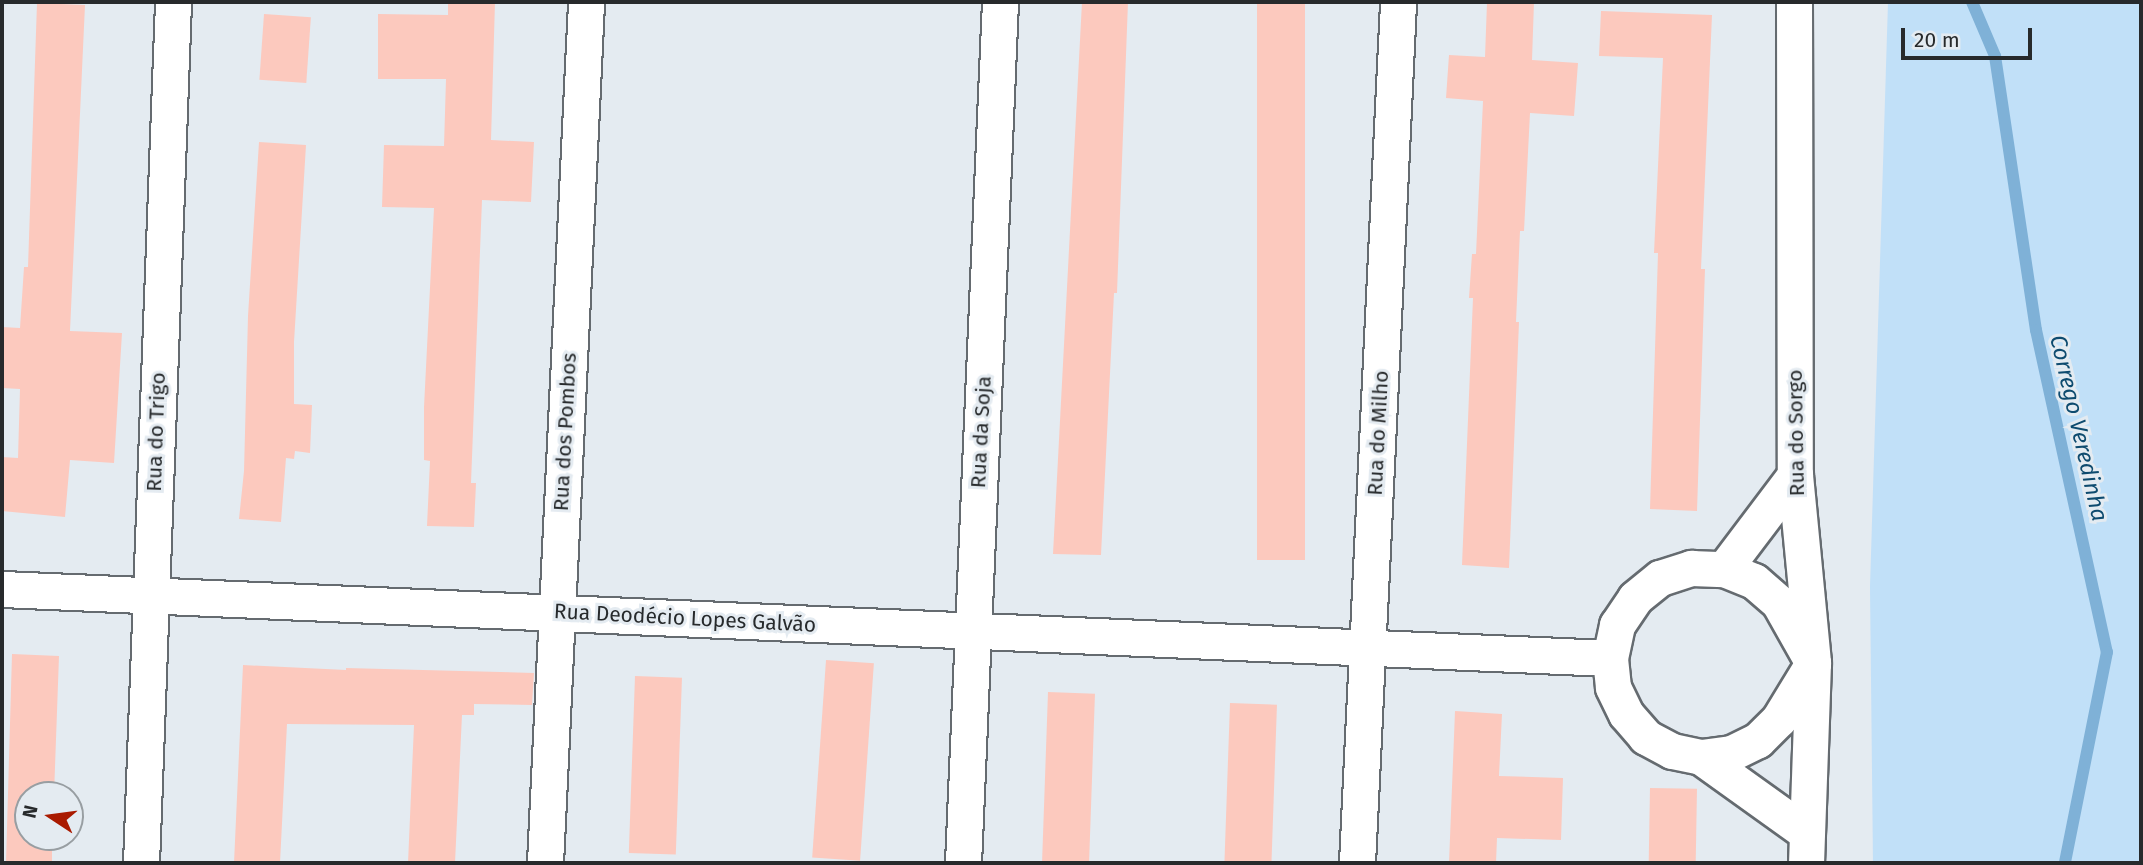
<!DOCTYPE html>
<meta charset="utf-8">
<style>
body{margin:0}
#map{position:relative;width:2143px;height:865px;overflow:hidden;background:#e4ebf1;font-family:"Fira Sans",sans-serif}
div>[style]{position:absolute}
.green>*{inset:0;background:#c1e0f8}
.stream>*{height:12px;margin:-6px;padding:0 6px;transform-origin:6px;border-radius:6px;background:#7fb1d7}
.building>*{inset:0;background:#fcc9be;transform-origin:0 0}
.roads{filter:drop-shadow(2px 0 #656b70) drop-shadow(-2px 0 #656b70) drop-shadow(0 2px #656b70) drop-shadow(0 -2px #656b70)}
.minor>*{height:35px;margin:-17.5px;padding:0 17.5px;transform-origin:17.5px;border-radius:17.5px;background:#fff}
span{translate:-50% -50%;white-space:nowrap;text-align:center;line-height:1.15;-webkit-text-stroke:6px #e4ebf1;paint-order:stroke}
.street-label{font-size:21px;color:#272a2c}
.water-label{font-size:23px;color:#0e4b6f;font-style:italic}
.frame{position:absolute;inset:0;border:4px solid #272a2c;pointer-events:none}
.north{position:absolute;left:14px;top:781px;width:70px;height:70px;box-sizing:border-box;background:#e4ebf1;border:2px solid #989ea2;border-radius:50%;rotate:283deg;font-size:19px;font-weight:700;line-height:28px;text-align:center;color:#272a2c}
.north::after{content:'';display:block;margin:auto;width:24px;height:32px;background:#a91a00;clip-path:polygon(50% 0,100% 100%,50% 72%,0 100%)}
.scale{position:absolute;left:1901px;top:28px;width:131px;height:32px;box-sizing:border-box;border:4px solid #272a2c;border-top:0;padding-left:9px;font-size:21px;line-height:24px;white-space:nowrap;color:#272a2c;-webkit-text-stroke:5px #e4ebf1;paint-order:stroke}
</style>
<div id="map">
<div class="green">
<div style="clip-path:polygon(1888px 2px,2141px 2px,2141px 863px,1873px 863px,1870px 587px)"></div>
</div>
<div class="stream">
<div style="left:1972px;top:2px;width:59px;rotate:66.9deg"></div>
<div style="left:1995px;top:56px;width:277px;rotate:81.5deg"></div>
<div style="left:2036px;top:330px;width:330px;rotate:77.6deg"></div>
<div style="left:2107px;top:652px;width:215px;rotate:101.3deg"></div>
</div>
<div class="building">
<div style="clip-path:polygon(448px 2px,495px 2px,491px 140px,534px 142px,531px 202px,482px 200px,471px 483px,476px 483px,474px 527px,427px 526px,430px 461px,424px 460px,424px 407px,434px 208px,382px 207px,384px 145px,444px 146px,446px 79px,378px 79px,378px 14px,448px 15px)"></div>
<div style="clip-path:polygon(1082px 2px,1128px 2px,1117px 293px,1114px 293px,1101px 555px,1053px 554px)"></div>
<div style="left:1257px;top:2px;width:48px;height:558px"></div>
<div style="clip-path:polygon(1487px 2px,1534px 2px,1532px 60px,1578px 63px,1574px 116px,1530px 113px,1524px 231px,1520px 231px,1516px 322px,1519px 322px,1509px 568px,1462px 565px,1473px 298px,1469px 298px,1472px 254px,1476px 254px,1483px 101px,1446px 98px,1449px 55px,1485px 57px)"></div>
<div style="clip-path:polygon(37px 3px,85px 5px,70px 331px,122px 333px,114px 463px,70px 460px,65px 517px,2px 511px,2px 457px,18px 458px,20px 389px,2px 388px,2px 327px,20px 328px,24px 267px,28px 267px)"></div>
<div style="clip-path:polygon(1601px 11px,1712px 15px,1701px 269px,1705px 269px,1697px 511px,1650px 509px,1658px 253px,1654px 253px,1663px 58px,1599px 56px)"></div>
<div style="left:264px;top:14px;width:47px;height:66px;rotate:4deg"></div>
<div style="clip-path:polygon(259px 142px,306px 145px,294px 342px,294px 404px,312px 405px,310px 453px,295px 451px,294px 459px,286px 458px,281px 522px,239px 519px,244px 471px,248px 316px)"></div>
<div style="clip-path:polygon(12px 654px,59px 656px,54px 795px,28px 795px,28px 837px,52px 837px,52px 863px,6px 863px)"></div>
<div style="left:826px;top:660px;width:48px;height:198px;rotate:4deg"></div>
<div style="clip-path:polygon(243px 665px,346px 670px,346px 668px,534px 673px,532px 705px,474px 704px,474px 715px,462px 715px,455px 863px,408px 863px,414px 725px,287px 724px,280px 863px,234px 863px)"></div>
<div style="left:635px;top:676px;width:47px;height:177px;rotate:2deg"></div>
<div style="left:1048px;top:692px;width:47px;height:171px;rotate:2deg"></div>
<div style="left:1230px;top:703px;width:47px;height:160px;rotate:2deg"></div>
<div style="clip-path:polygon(1455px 711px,1502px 714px,1499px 776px,1563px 778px,1561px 840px,1497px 838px,1496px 863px,1449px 863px)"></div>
<div style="left:1650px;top:788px;width:47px;height:75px;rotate:1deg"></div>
</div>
<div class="roads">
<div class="minor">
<div style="left:1794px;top:2px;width:473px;rotate:89.9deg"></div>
<div style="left:1795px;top:475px;width:189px;rotate:84.5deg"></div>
<div style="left:1813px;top:663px;width:200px;rotate:92deg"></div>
<div style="left:1691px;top:568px;width:33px;rotate:2deg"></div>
<div style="left:1724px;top:569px;width:32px;rotate:22deg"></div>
<div style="left:1754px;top:581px;width:33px;rotate:41deg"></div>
<div style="left:1779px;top:603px;width:69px;rotate:60.5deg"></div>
<div style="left:1813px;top:663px;width:66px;rotate:121.3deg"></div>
<div style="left:1779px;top:719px;width:30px;rotate:135deg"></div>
<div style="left:1758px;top:740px;width:30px;rotate:154deg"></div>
<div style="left:1731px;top:753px;width:30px;rotate:172deg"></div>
<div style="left:1701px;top:757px;width:30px;rotate:-168deg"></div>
<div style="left:1672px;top:751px;width:30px;rotate:-152deg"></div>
<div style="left:1646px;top:737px;width:30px;rotate:-131deg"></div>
<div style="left:1626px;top:714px;width:30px;rotate:-116deg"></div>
<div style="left:1613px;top:687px;width:29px;rotate:-96deg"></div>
<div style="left:1610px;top:658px;width:34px;rotate:-78deg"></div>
<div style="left:1617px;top:625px;width:32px;rotate:-56deg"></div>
<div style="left:1635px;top:598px;width:32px;rotate:-39deg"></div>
<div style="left:1660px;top:578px;width:33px;rotate:-18deg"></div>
<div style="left:1724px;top:569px;width:118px;rotate:-52.9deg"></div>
<div style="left:2px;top:589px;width:1609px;rotate:2.46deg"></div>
<div style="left:1701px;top:757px;width:130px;rotate:35.6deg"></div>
<div style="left:141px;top:863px;width:862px;rotate:-87.87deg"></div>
<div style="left:545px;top:863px;width:862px;rotate:-87.27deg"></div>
<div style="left:963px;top:863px;width:862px;rotate:-87.54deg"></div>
<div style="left:1357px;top:863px;width:862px;rotate:-87.27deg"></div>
</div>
</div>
<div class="street-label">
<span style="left:156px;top:432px;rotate:-88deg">Rua do Trigo</span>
<span style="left:565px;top:432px;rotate:-87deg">Rua dos Pombos</span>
<span style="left:981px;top:432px;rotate:-87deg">Rua da Soja</span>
<span style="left:1378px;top:433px;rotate:-87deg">Rua do Milho</span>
<span style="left:1796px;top:433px;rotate:-91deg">Rua do Sorgo</span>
<span style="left:685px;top:618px;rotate:3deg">Rua Deodécio Lopes Galvão</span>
</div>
<div class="water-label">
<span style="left:2079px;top:428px;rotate:77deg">Corrego Veredinha</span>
</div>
<div class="frame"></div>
<div class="north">N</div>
<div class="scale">20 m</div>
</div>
